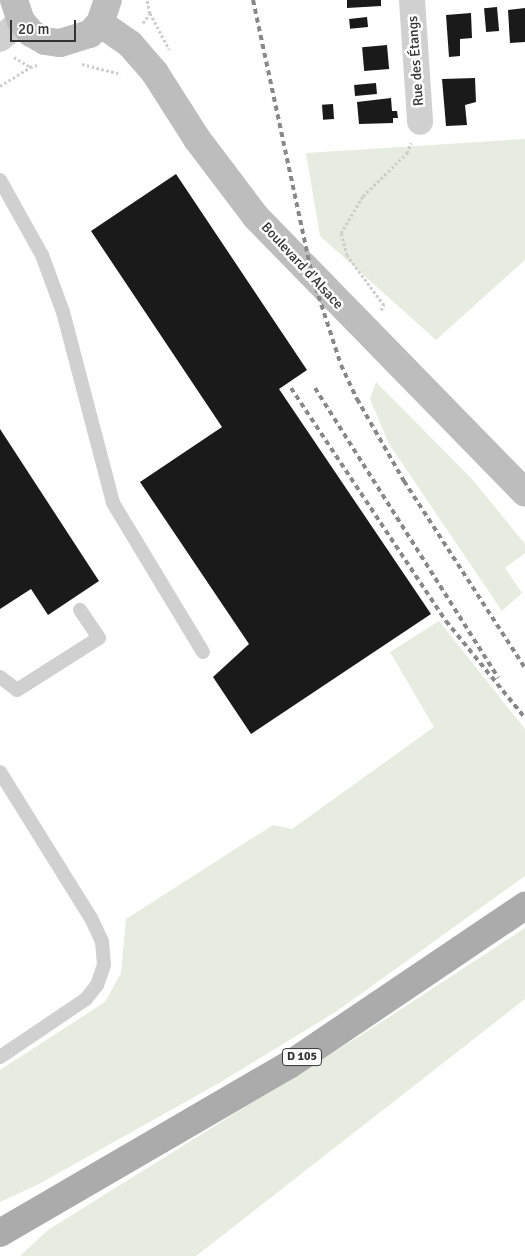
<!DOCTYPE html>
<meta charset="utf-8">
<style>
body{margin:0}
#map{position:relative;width:525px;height:1256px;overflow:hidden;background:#fff;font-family:Signika,sans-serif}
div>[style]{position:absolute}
.green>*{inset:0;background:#e6ecdf}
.building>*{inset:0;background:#1a1a1a;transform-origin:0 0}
.path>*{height:3px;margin-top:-1.5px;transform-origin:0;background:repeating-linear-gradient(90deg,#cdcdcd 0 2.5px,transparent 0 5px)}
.service>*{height:14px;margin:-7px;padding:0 7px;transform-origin:7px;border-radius:7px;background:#d0d0d0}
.minor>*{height:26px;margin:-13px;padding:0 13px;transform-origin:13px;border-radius:13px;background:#d0d0d0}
.secondary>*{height:28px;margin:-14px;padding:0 14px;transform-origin:14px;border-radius:14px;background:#bdbdbd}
.primary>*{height:28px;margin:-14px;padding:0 14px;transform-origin:14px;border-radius:14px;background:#ababab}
.rail>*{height:4px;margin-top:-2px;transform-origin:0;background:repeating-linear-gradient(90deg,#888 0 5px,transparent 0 9px)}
span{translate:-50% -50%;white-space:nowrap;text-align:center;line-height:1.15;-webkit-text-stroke:5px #fff;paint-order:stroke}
.shield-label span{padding:1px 4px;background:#fff;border:1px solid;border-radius:4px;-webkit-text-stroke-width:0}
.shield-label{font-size:12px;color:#333;font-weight:700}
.street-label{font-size:14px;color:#333}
.scale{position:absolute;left:10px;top:20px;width:66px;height:22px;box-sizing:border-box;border:2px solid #333;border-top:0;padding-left:6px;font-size:15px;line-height:18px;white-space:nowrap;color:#333;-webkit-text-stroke:4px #fff;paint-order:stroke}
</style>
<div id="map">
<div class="green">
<div style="clip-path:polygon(525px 139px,525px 260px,436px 340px,320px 236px,306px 153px)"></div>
<div style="clip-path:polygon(376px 382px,472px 479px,525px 544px,525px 553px,505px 568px,522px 593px,502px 611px,389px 444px,370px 399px)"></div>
<div style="clip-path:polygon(439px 621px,525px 729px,525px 876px,337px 1011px,219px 1083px,39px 1184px,0 1202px,0 1070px,105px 1002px,121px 973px,126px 919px,273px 825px,292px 829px,434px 727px,390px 652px)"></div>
<div style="clip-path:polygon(525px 928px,525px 999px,196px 1256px,20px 1256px,48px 1230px,380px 1023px)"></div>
</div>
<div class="building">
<div style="clip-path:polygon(347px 0,381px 0,381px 6px,347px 8px)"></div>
<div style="left:497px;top:7px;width:24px;height:13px;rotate:85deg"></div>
<div style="clip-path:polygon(525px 8px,525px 42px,510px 43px,508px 10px)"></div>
<div style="clip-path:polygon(471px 13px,472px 38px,460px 39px,460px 56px,449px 57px,446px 15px)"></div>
<div style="left:367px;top:17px;width:10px;height:18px;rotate:84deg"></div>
<div style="left:387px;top:45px;width:24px;height:25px;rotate:85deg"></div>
<div style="clip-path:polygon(475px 78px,476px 102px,465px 105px,467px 125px,446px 126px,442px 79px)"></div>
<div style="left:376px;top:83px;width:11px;height:22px;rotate:85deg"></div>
<div style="clip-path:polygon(391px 98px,392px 111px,397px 111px,398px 118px,393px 118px,393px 123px,359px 124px,357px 102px)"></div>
<div style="left:333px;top:104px;width:15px;height:11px;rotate:86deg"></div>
<div style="clip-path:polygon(176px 174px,307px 370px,279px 389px,431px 614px,251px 734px,213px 677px,249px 644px,140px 482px,222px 427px,91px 231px)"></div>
<div style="clip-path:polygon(0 429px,99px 581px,48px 615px,31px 589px,0 609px)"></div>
</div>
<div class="path">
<div style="left:150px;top:13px;width:41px;rotate:62.2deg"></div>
<div style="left:143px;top:23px;width:12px;rotate:-55deg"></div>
<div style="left:150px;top:13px;width:13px;rotate:-103deg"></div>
<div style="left:14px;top:57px;width:19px;rotate:32deg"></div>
<div style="left:82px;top:64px;width:40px;rotate:14.4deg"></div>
<div style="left:0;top:86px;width:36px;rotate:-32deg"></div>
<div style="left:30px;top:67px;width:8px;rotate:-14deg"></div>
<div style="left:381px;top:310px;width:6px;rotate:-59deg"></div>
<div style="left:384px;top:305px;width:62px;rotate:-126.5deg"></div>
<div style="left:347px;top:255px;width:23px;rotate:-105deg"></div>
<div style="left:341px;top:233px;width:43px;rotate:-59.3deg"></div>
<div style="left:363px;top:196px;width:62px;rotate:-44.3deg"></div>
<div style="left:407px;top:153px;width:11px;rotate:-68deg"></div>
</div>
<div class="service">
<div style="left:0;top:180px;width:86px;rotate:60.8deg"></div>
<div style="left:42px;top:255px;width:61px;rotate:69.8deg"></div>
<div style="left:63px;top:312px;width:197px;rotate:75.3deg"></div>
<div style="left:113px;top:503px;width:174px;rotate:58.9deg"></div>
<div style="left:0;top:677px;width:21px;rotate:37deg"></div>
<div style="left:17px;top:690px;width:97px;rotate:-32.4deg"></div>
<div style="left:99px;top:638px;width:34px;rotate:-124deg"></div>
<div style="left:0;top:772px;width:172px;rotate:58.1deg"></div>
<div style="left:91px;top:918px;width:26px;rotate:65deg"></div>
<div style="left:102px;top:942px;width:23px;rotate:85deg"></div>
<div style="left:104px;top:965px;width:21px;rotate:109deg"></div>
<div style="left:97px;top:985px;width:18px;rotate:128deg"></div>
<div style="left:86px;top:999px;width:104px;rotate:146deg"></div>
</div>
<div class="minor">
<div style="left:412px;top:0;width:122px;rotate:86.2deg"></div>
<div style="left:0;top:39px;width:28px;rotate:-41deg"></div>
</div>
<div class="secondary">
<div style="left:14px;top:0;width:22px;rotate:72deg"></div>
<div style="left:21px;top:21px;width:16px;rotate:50deg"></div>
<div style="left:31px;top:33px;width:16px;rotate:30deg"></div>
<div style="left:45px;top:41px;width:15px;rotate:8deg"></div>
<div style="left:60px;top:43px;width:31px;rotate:-17deg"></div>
<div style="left:90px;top:34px;width:15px;rotate:-48deg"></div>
<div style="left:100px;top:23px;width:24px;rotate:-71deg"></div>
<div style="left:100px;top:23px;width:37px;rotate:35deg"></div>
<div style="left:130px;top:44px;width:38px;rotate:49deg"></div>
<div style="left:155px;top:73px;width:78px;rotate:57.5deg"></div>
<div style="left:197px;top:139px;width:98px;rotate:52.9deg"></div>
<div style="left:256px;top:217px;width:385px;rotate:45.7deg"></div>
</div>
<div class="primary">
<div style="left:0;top:1233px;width:334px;rotate:-30.2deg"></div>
<div style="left:289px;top:1065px;width:285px;rotate:-34deg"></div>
</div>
<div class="rail">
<div style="left:253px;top:0;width:285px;rotate:77.9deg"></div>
<div style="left:313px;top:279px;width:90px;rotate:72deg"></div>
<div style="left:341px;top:365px;width:38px;rotate:65deg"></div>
<div style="left:357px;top:399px;width:95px;rotate:60.2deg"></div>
<div style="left:404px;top:481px;width:223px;rotate:57.1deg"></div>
<div style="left:291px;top:388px;width:280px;rotate:56.4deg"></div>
<div style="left:446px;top:621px;width:125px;rotate:50.8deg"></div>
<div style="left:315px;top:388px;width:343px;rotate:57.7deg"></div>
</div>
<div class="shield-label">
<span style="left:302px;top:1057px">D 105</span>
</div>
<div class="street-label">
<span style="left:416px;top:61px;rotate:-94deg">Rue des Étangs</span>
<span style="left:302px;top:266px;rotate:47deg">Boulevard d'Alsace</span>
</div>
<div class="scale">20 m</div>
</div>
